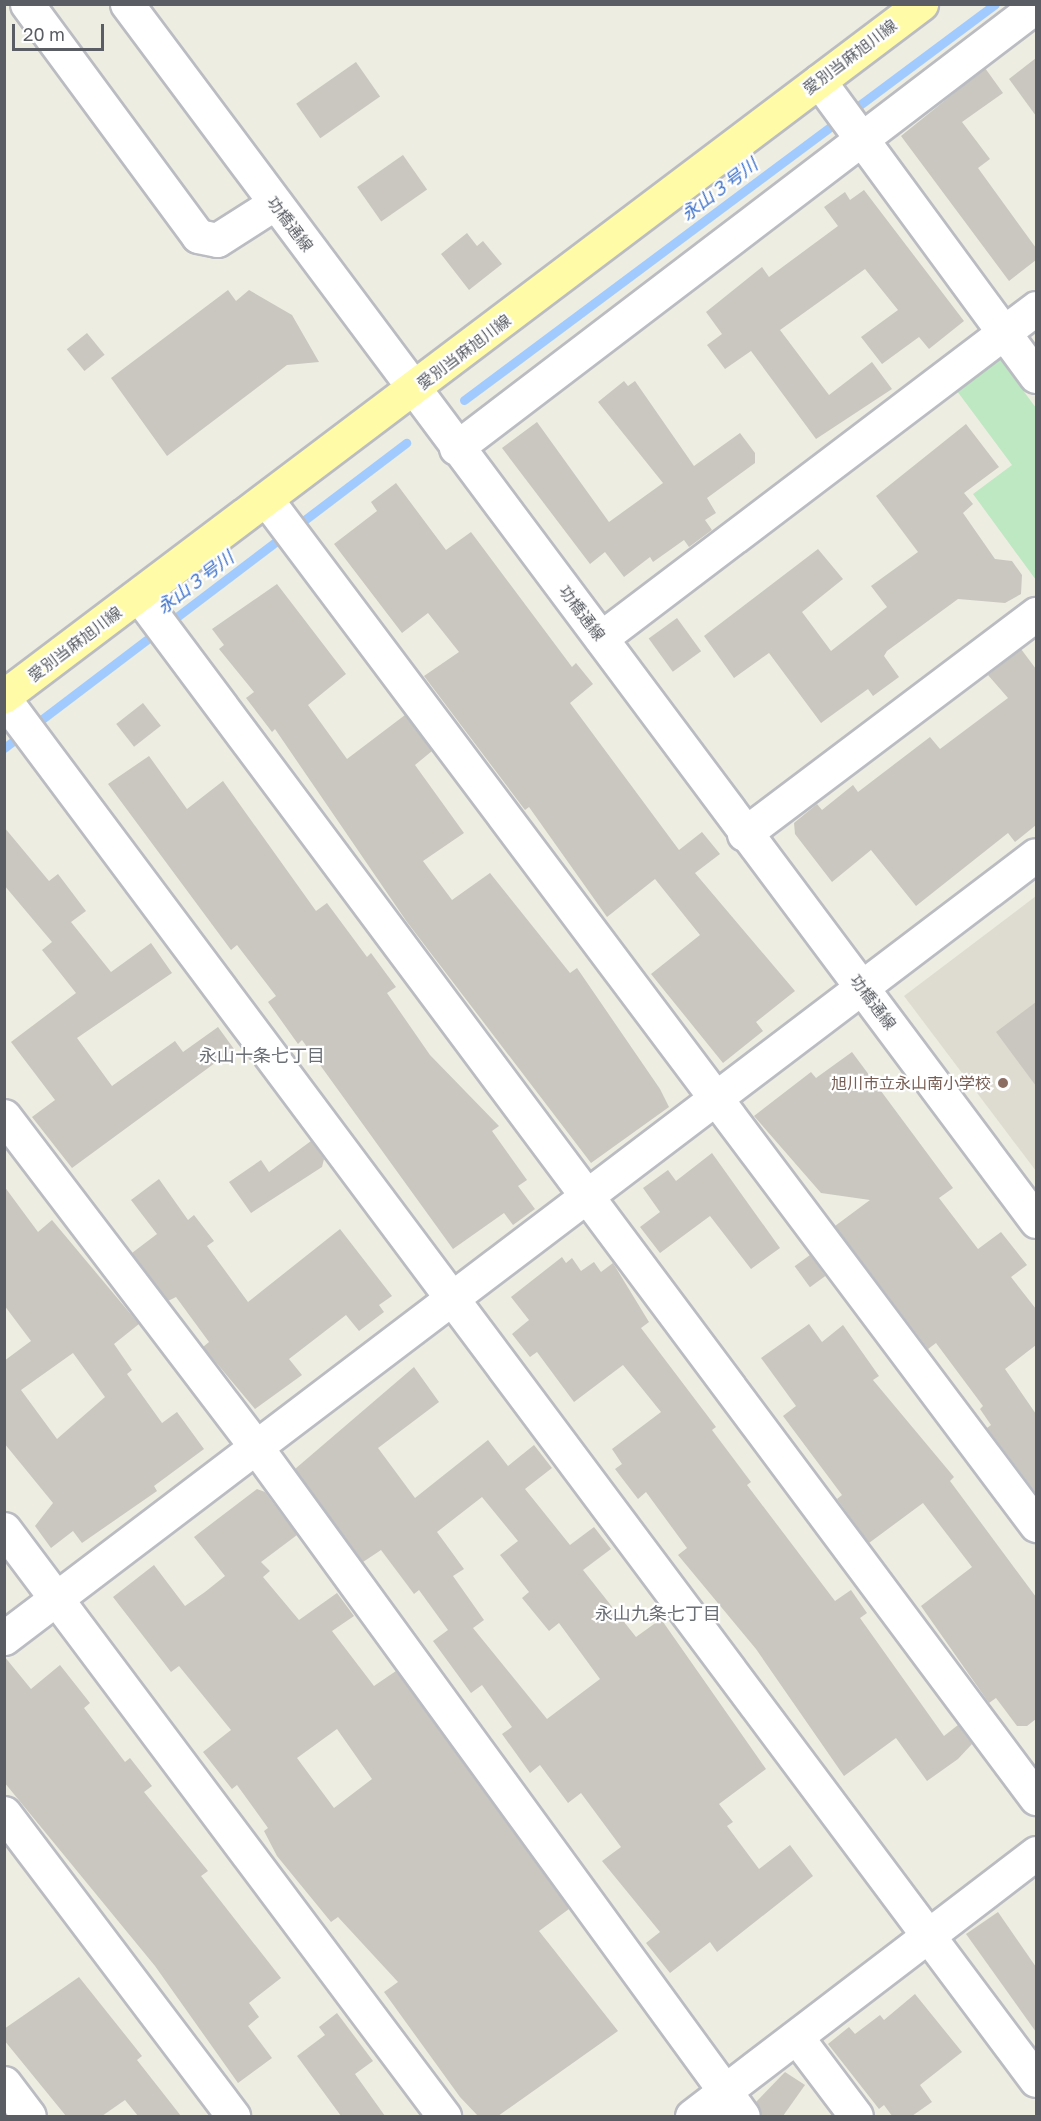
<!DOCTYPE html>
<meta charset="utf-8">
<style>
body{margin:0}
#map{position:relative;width:1041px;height:2121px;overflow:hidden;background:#eeede2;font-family:"Golos Text","Noto Sans JP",sans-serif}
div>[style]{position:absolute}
.education>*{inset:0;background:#dedcd1}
.green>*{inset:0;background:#bde8c2}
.stream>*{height:9px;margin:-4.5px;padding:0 4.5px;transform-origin:4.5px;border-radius:4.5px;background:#a1cbff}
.building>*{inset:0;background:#c9c7bf;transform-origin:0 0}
.roads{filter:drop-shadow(2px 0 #babcc2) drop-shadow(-2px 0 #babcc2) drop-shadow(0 2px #babcc2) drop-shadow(0 -2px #babcc2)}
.minor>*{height:33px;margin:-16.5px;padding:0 16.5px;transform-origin:16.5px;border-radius:16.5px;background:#fff}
.major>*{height:33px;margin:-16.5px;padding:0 16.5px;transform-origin:16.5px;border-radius:16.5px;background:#fffba6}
.dots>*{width:16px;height:16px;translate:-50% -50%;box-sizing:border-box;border:3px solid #fff;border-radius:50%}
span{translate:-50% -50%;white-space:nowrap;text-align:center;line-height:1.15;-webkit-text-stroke:4.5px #fff;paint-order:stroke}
.street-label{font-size:16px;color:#5a5e64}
.education-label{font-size:16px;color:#785e54}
.right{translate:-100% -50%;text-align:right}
.water-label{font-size:18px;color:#3c71ca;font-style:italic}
.neighbourhood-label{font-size:18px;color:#6b6f76}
.frame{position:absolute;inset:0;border:6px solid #5a5e64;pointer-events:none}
.scale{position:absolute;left:12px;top:24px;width:92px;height:27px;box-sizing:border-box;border:3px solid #5a5e64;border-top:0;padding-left:8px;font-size:18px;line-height:21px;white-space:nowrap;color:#5a5e64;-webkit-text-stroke:4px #fff;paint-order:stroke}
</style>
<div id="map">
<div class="education">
<div style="clip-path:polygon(1036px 896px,1036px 1171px,904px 996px)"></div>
</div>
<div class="green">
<div style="clip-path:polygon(1000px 359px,1036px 408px,1036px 580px,973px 494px,1012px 465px,957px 391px)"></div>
</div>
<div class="stream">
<div style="left:464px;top:400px;width:662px;rotate:-36.71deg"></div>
<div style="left:4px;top:748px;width:505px;rotate:-37.19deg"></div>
</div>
<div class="building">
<div style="clip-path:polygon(1036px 58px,1036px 116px,1009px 79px)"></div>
<div style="left:356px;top:62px;width:42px;height:73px;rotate:55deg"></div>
<div style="clip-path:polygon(985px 68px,1003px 93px,962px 122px,990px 159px,978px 168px,1036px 248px,1036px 260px,1009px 281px,901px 136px)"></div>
<div style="left:403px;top:155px;width:42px;height:56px;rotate:55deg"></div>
<div style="clip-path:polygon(864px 190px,964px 321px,929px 349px,919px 337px,882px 364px,861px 337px,898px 310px,865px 269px,780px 330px,829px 395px,872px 362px,892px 389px,816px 439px,751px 351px,725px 369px,707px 345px,722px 334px,706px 312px,762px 267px,769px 277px,838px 226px,824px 207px,845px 192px,850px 200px)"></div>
<div style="clip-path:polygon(467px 233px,477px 246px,483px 241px,502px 264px,469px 290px,441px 254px)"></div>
<div style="clip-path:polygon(228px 290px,236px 301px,249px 290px,292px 315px,319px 362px,287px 365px,167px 456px,111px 378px)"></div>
<div style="left:87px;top:333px;width:28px;height:26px;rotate:51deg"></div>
<div style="clip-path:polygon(624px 381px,628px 386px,635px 381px,694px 466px,740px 433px,755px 453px,755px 463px,707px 498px,716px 513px,705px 520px,712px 530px,689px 547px,684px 540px,653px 562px,650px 557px,624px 577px,605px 552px,590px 564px,502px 448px,537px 422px,609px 522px,663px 483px,598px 402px)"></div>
<div style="clip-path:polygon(966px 424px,999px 467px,964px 493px,973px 504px,963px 513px,995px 559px,1012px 561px,1022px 575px,1021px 594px,1005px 603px,958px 599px,887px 651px,884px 656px,899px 677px,873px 696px,868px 689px,821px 723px,769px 653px,734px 678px,704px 636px,818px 549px,843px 579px,802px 612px,831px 651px,887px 607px,871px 586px,918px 552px,876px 496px)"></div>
<div style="clip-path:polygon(396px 483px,446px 550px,471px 532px,572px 667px,576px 663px,593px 684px,570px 703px,679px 850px,702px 832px,720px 854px,695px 873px,795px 991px,756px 1022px,763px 1031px,723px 1063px,651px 974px,700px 935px,655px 879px,607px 917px,529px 807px,525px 810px,424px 676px,459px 652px,428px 613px,402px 633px,334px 544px,377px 511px,371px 502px)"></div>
<div style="clip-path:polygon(277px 584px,346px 674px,308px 705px,347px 759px,405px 715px,432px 751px,415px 765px,464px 833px,423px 861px,452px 900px,490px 873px,570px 973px,577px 968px,660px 1089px,669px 1107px,591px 1163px,407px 922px,275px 729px,272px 732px,246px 698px,254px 692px,219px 649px,224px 645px,212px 629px)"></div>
<div style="left:677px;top:618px;width:41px;height:35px;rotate:54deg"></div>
<div style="clip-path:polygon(1021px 649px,1036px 669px,1036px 825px,1015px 842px,1008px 833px,916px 906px,871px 850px,832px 882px,795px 834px,794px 823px,817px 804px,822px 810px,853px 785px,858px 792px,930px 737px,940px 749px,1008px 698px,988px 675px)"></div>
<div style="left:143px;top:703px;width:29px;height:34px;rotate:52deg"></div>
<div style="clip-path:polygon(149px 756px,187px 809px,223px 781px,316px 911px,327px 903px,367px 957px,371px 953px,396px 987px,387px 993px,430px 1055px,499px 1126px,492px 1131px,527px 1180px,518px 1186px,535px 1209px,513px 1225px,504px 1213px,453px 1249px,302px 1040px,298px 1044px,268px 1002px,276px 996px,237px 945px,231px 950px,108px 784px)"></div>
<div style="clip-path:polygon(4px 827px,49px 881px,58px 874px,86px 911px,71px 922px,111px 972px,151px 943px,172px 973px,77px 1038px,112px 1086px,175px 1041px,183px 1052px,218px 1027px,234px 1049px,72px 1168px,32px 1117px,55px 1100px,11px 1042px,76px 993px,42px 950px,52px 942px,4px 885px)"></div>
<div style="clip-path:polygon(1036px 1002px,1036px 1086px,996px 1032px)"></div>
<div style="clip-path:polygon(852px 1052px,953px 1188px,939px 1198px,978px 1249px,1001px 1232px,1027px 1265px,1011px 1277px,1036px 1309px,1036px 1345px,1005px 1369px,1036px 1414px,1036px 1493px,987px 1428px,991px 1425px,980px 1409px,983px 1406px,936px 1343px,928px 1349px,835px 1226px,870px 1200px,821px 1193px,754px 1116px,811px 1072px,816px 1078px)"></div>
<div style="clip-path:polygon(311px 1141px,324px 1159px,322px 1167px,251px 1213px,229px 1182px,261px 1160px,269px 1172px)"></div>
<div style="clip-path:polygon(712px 1153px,780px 1248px,751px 1269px,710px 1216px,660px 1253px,640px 1227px,660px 1212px,643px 1188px,668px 1170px,676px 1181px)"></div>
<div style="clip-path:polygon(159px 1179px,188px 1220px,194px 1215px,214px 1241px,207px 1246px,248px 1302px,340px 1229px,392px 1296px,379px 1305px,384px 1312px,359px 1331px,346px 1315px,289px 1359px,302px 1375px,255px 1409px,203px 1347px,209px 1342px,176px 1297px,168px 1301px,132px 1253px,157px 1234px,131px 1200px)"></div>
<div style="clip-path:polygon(evenodd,4px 1186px,38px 1232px,52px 1220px,139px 1324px,114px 1344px,132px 1370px,127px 1374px,162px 1423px,177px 1412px,204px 1449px,154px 1486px,157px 1491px,82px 1543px,73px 1531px,51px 1548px,35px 1526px,53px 1503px,4px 1443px,4px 1361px,31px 1341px,4px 1305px,4px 1186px,73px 1353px,105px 1397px,57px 1439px,21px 1390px,73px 1353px)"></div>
<div style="left:810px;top:1255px;width:26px;height:19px;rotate:54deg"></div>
<div style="clip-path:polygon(562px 1257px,566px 1263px,572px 1258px,581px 1271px,594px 1262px,601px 1272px,613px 1263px,649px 1322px,641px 1328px,716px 1427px,712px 1430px,751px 1482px,747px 1485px,835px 1601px,851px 1590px,867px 1613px,860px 1618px,944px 1736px,958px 1725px,972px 1744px,958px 1759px,927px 1781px,896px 1738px,844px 1776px,756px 1649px,678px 1555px,687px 1548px,646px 1492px,638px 1499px,615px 1469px,622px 1464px,612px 1449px,661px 1412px,623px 1365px,574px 1402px,537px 1352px,530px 1357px,512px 1334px,529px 1320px,511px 1297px)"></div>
<div style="clip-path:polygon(809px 1324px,822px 1342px,843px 1325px,879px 1376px,873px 1380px,954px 1477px,950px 1481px,1036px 1597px,1036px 1719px,1027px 1726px,1017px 1726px,996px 1698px,989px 1703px,921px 1606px,972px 1567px,923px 1503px,869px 1543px,837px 1499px,842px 1495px,783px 1416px,796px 1406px,761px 1358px)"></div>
<div style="clip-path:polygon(evenodd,414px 1367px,439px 1402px,378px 1448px,415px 1498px,488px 1440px,508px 1466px,534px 1445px,552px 1468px,525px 1489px,570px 1545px,594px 1527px,611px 1549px,583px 1570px,636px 1637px,661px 1619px,766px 1769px,719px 1804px,733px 1822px,727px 1826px,759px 1869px,790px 1845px,813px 1876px,717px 1952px,710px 1942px,670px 1973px,646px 1943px,660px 1932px,602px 1861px,621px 1847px,581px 1793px,568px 1803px,540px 1765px,530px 1773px,502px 1734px,512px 1727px,482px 1685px,471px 1693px,433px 1641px,448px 1630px,419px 1590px,414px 1594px,381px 1550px,363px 1562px,295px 1469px,414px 1367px,482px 1497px,518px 1541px,500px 1555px,529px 1592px,522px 1598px,549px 1631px,559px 1623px,600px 1679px,547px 1719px,473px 1628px,484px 1620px,453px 1576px,464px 1569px,437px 1532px,482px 1497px)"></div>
<div style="clip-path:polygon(evenodd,257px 1489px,265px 1492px,297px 1535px,261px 1562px,270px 1571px,263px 1577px,299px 1620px,337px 1593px,354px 1616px,332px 1631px,374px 1686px,396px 1671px,569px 1909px,539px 1931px,618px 2031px,498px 2116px,478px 2116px,460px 2097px,384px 1992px,398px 1982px,338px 1917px,331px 1922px,277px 1856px,264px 1831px,268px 1828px,237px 1785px,232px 1789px,203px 1752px,231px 1730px,179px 1666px,171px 1672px,113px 1597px,154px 1565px,185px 1606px,205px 1592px,225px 1576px,194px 1537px,257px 1489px,337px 1729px,372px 1779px,334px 1808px,297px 1758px,337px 1729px)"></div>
<div style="clip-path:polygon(4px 1656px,31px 1689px,60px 1665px,90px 1703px,84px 1708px,125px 1762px,130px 1758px,152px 1786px,144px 1792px,208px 1871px,201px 1876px,281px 1978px,249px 2003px,259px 2017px,248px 2026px,272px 2058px,238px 2083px,155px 1966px,4px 1782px)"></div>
<div style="clip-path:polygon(998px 1912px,1036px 1967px,1036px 2032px,966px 1934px)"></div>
<div style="clip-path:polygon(79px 1977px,142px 2056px,137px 2060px,181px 2116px,138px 2116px,125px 2100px,102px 2116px,66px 2116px,4px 2040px,4px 2029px)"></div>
<div style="clip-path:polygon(915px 1994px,962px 2052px,920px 2085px,932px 2102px,912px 2116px,892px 2116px,884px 2105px,879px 2109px,828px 2044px,849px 2027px,855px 2034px,880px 2015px,884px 2020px)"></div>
<div style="clip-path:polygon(337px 2013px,373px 2061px,355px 2074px,385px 2116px,341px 2116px,297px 2056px,325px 2035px,319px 2027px)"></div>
<div style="clip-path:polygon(785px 2072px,805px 2085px,783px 2116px,761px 2116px,756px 2102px)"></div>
</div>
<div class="roads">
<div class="minor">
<div style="left:27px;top:4px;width:288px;rotate:53.6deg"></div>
<div style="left:198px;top:236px;width:19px;rotate:12deg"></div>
<div style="left:217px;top:240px;width:69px;rotate:-32.5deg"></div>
<div style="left:127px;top:4px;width:1519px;rotate:53.24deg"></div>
<div style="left:819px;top:81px;width:366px;rotate:53.7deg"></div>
<div style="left:456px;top:448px;width:729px;rotate:-37.31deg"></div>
<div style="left:266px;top:499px;width:1283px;rotate:53.11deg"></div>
<div style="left:139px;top:596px;width:1500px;rotate:53.27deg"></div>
<div style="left:601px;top:638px;width:546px;rotate:-37.18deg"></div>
<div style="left:4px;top:699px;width:1724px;rotate:53.23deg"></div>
<div style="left:744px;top:834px;width:366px;rotate:-37deg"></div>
<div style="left:4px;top:1116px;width:416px;rotate:52.7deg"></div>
<div style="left:256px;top:1447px;width:827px;rotate:53.95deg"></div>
<div style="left:4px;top:1529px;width:734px;rotate:53.15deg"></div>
<div style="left:4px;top:1638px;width:1295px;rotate:-37.19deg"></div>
<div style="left:4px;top:1813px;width:380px;rotate:52.9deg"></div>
<div style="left:798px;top:2039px;width:96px;rotate:53deg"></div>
<div style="left:4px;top:2083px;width:41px;rotate:52.9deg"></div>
<div style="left:692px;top:2116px;width:433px;rotate:-37.4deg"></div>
</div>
<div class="major">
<div style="left:4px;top:696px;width:1149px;rotate:-37.04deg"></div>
</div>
</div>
<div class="dots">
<div style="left:1003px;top:1083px;background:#8d6e63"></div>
</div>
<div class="street-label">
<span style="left:850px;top:57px;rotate:-37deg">愛別当麻旭川線</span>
<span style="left:290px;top:224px;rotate:53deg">功橋通線</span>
<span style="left:464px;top:352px;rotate:-37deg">愛別当麻旭川線</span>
<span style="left:582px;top:613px;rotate:53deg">功橋通線</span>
<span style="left:75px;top:644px;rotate:-37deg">愛別当麻旭川線</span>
<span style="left:873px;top:1002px;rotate:53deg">功橋通線</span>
</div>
<div class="education-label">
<span class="right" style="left:991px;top:1083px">旭川市立永山南小学校</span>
</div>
<div class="water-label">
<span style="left:719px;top:189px;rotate:-37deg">永山３号川</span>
<span style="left:195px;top:582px;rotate:-37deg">永山３号川</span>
</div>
<div class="neighbourhood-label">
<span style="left:262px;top:1055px">永山十条七丁目</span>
<span style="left:658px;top:1613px">永山九条七丁目</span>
</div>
<div class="frame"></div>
<div class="scale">20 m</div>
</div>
